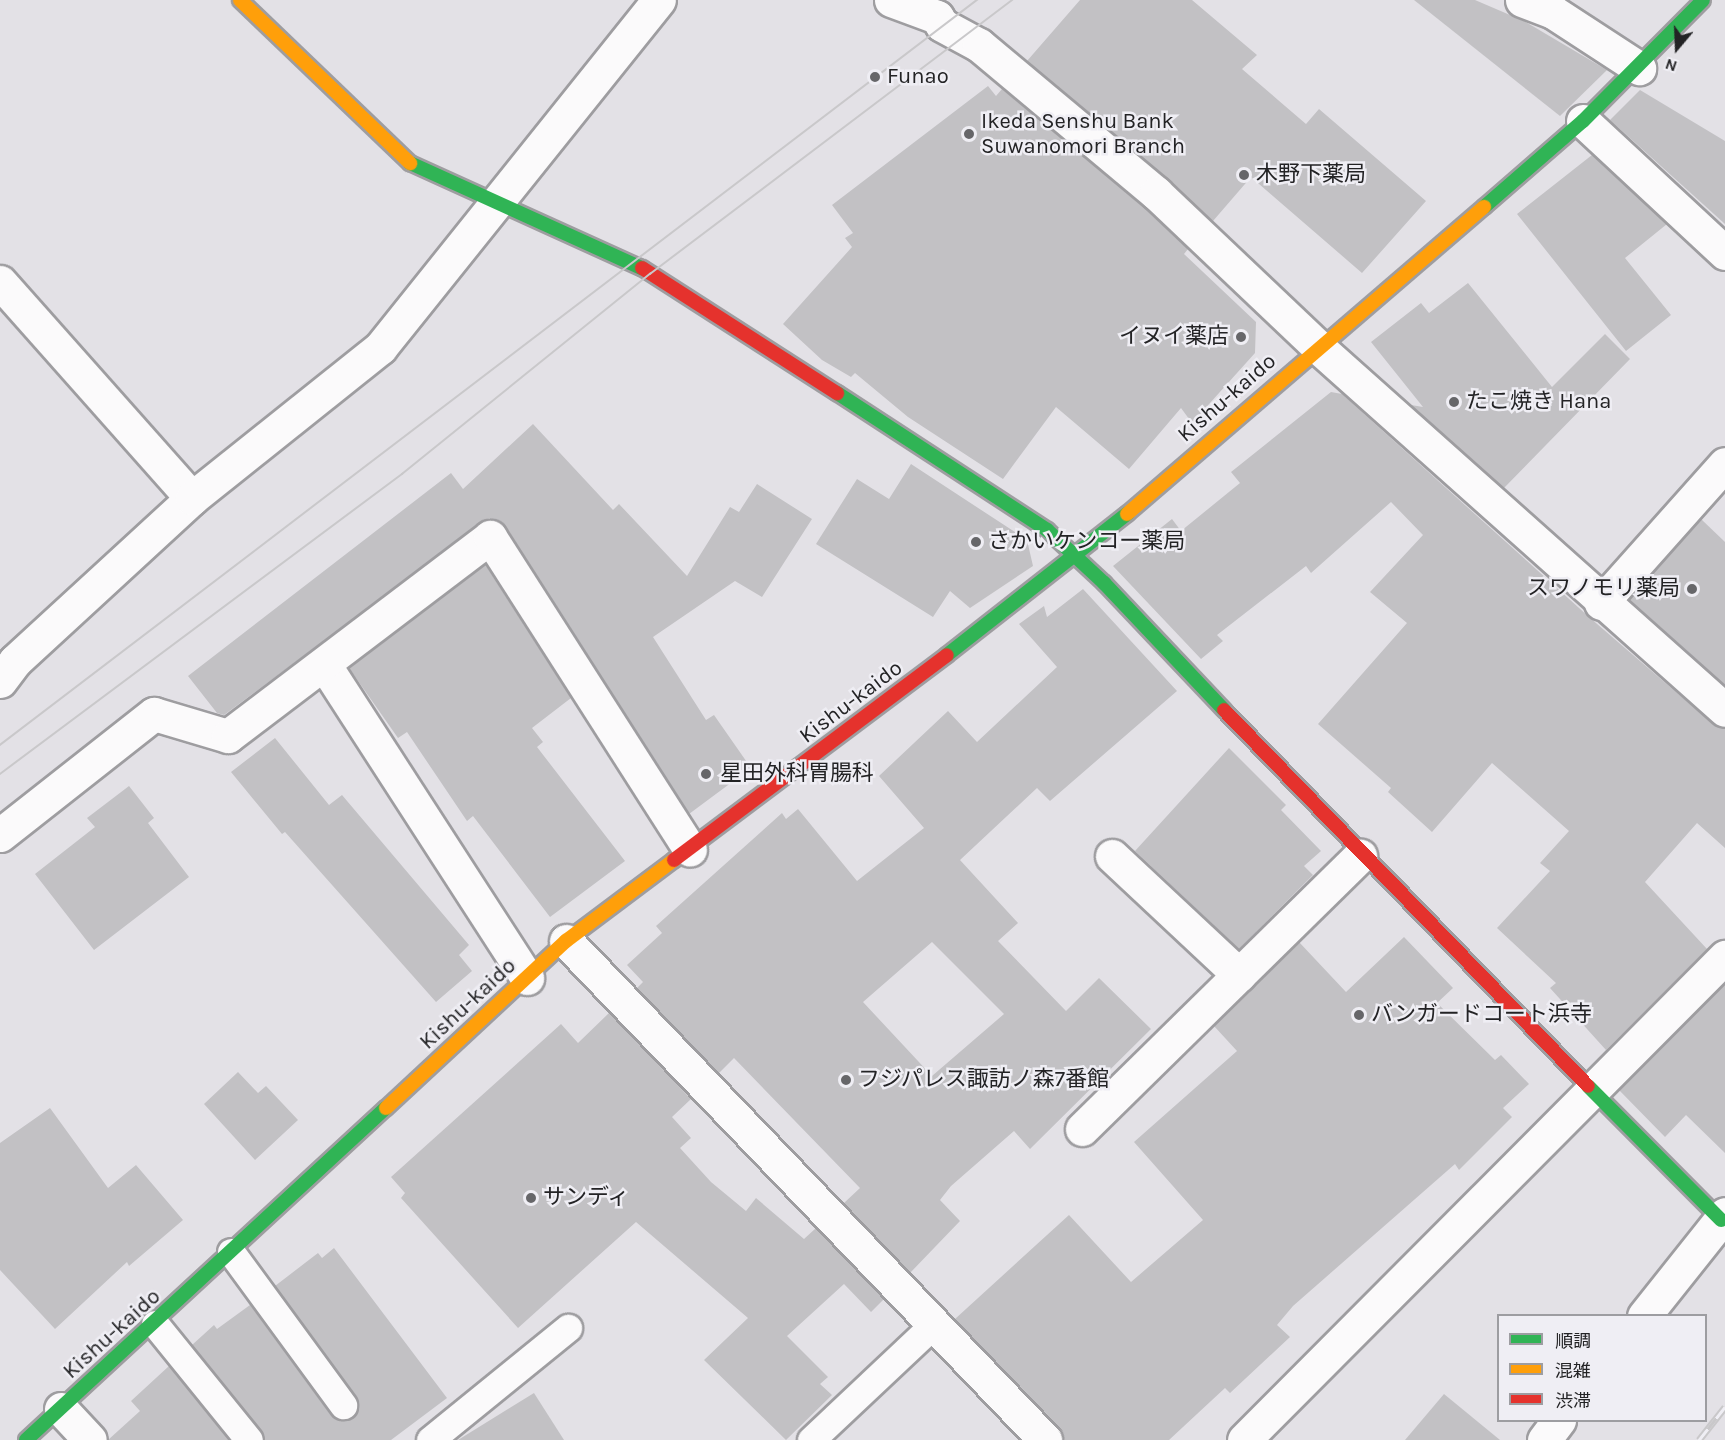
<!DOCTYPE html>
<meta charset="utf-8">
<style>
body{margin:0}
#map{position:relative;width:1725px;height:1440px;overflow:hidden;background:#e3e1e6;font-family:Karla,"Noto Sans JP",sans-serif}
div>[style]{position:absolute}
.building>*{inset:0;background:#c2c1c4}
.roads{filter:drop-shadow(2px 0 #9e9da0) drop-shadow(-2px 0 #9e9da0) drop-shadow(0 2px #9e9da0) drop-shadow(0 -2px #9e9da0)}
.lane>*{height:27px;margin:-13.5px;padding:0 13.5px;transform-origin:13.5px;border-radius:13.5px;background:#fbfafb}
.street>*{height:33px;margin:-16.5px;padding:0 16.5px;transform-origin:16.5px;border-radius:16.5px;background:#fbfafb}
.fast>*{height:14px;margin:-7px;padding:0 7px;transform-origin:7px;border-radius:7px;background:#30b455}
.slow>*{height:14px;margin:-7px;padding:0 7px;transform-origin:7px;border-radius:7px;background:#ff9f0a}
.jam>*{height:14px;margin:-7px;padding:0 7px;transform-origin:7px;border-radius:7px;background:#e5322d}
.tram>*{height:1.5px;margin:-0.75px;padding:0 0.75px;transform-origin:0.75px;border-radius:0.75px;background:#c9c8ca}
.rail>*{height:7px;margin-top:-3.5px;transform-origin:0;background:repeating-linear-gradient(90deg,#efeef4 0 14px,#c9c8ca 0 28px);box-sizing:border-box;border-block:2px solid #c9c8ca}
.dots>*{width:16px;height:16px;translate:-50% -50%;box-sizing:border-box;border:3px solid #efeef4;border-radius:50%}
span{translate:-50% -50%;white-space:nowrap;text-align:center;line-height:1.15;-webkit-text-stroke:5px #efeef4;paint-order:stroke}
.poi-label{font-size:22px;color:#232325}
.left{translate:0 -50%;text-align:left}
.right{translate:-100% -50%;text-align:right}
.street-label{font-size:22px;color:#232325}
.legend{position:absolute;left:1497px;top:1314px;width:210px;height:108px;box-sizing:border-box;background:#efeef4;border:2px solid #9d9da1;margin:0;padding:8px 10px;list-style:none;font-size:18px;color:#232325}
.legend li{display:flex;align-items:center;gap:12px;height:30px}
.legend b{width:30px;border:2px solid #9d9da1}
.north{position:absolute;left:1647px;top:18px;width:60px;height:60px;-webkit-text-stroke:4px #efeef4;paint-order:stroke;rotate:199deg;font-size:16px;font-weight:700;line-height:24px;text-align:center;color:#232325}
.north::after{content:'';display:block;margin:auto;width:21px;height:27px;background:#232325;clip-path:polygon(50% 0,100% 100%,50% 72%,0 100%)}
</style>
<div id="map">
<div class="building">
<div style="clip-path:polygon(1080px 0,1192px 0,1257px 55px,1242px 69px,1278px 100px,1306px 124px,1319px 109px,1426px 201px,1362px 273px,1251px 177px,1213px 221px,1027px 61px)"></div>
<div style="clip-path:polygon(1414px 0,1475px 0,1524px 21px,1607px 70px,1560px 116px)"></div>
<div style="clip-path:polygon(988px 86px,996px 96px,1002px 89px,1144px 207px,1188px 249px,1184px 254px,1256px 322px,1255px 353px,1192px 423px,1181px 408px,1129px 469px,1056px 407px,1003px 479px,908px 417px,855px 373px,851px 377px,822px 360px,783px 324px,852px 247px,845px 238px,853px 233px,832px 205px)"></div>
<div style="clip-path:polygon(1640px 90px,1725px 141px,1725px 224px,1610px 120px)"></div>
<div style="clip-path:polygon(1592px 155px,1667px 224px,1625px 258px,1671px 315px,1626px 351px,1517px 214px)"></div>
<div style="clip-path:polygon(1468px 283px,1552px 387px,1605px 334px,1630px 359px,1504px 488px,1411px 405px,1423px 407px,1371px 342px,1421px 303px,1429px 313px)"></div>
<div style="clip-path:polygon(1331px 392px,1342px 394px,1589px 617px,1713px 724px,1725px 728px,1725px 848px,1697px 823px,1645px 882px,1707px 949px,1606px 1050px,1550px 988px,1556px 983px,1497px 928px,1550px 871px,1540px 863px,1569px 831px,1492px 763px,1432px 832px,1388px 792px,1391px 788px,1318px 724px,1407px 623px,1370px 592px,1423px 535px,1391px 502px,1311px 573px,1306px 566px,1217px 635px,1223px 641px,1201px 659px,1113px 566px,1172px 519px,1181px 531px,1240px 483px,1231px 472px)"></div>
<div style="clip-path:polygon(533px 424px,613px 510px,619px 504px,687px 576px,730px 507px,739px 512px,757px 484px,812px 519px,762px 597px,735px 581px,653px 637px,706px 720px,714px 715px,751px 768px,689px 814px,506px 527px,489px 518px,224px 715px,217px 713px,188px 676px,451px 473px,463px 489px)"></div>
<div style="clip-path:polygon(911px 464px,1027px 540px,1033px 566px,970px 608px,950px 591px,933px 617px,816px 544px,857px 479px,889px 499px)"></div>
<div style="clip-path:polygon(1701px 519px,1725px 542px,1725px 685px,1629px 599px)"></div>
<div style="clip-path:polygon(485px 564px,571px 698px,532px 728px,543px 742px,537px 747px,625px 861px,550px 917px,473px 816px,467px 821px,407px 732px,398px 738px,349px 668px)"></div>
<div style="clip-path:polygon(evenodd,1083px 589px,1177px 691px,1050px 801px,1037px 788px,960px 860px,1018px 923px,998px 941px,1066px 1011px,1099px 978px,1151px 1029px,1030px 1149px,1014px 1131px,951px 1186px,940px 1200px,960px 1221px,910px 1273px,844px 1203px,860px 1188px,734px 1058px,719px 1073px,637px 988px,643px 982px,627px 965px,662px 933px,656px 926px,782px 813px,786px 819px,798px 809px,857px 881px,924px 828px,879px 776px,948px 711px,977px 742px,1057px 667px,1019px 624px,1044px 606px,1047px 617px,1083px 589px,932px 942px,1004px 1014px,932px 1076px,863px 1002px,932px 942px)"></div>
<div style="clip-path:polygon(275px 738px,329px 805px,342px 795px,469px 945px,459px 955px,472px 971px,436px 1002px,285px 832px,282px 834px,231px 772px)"></div>
<div style="clip-path:polygon(1229px 748px,1286px 805px,1281px 810px,1321px 851px,1304px 866px,1313px 875px,1239px 949px,1135px 851px)"></div>
<div style="clip-path:polygon(129px 786px,154px 818px,148px 823px,189px 877px,94px 950px,35px 874px,95px 827px,87px 818px)"></div>
<div style="clip-path:polygon(1404px 937px,1453px 988px,1437px 1003px,1495px 1060px,1501px 1055px,1529px 1084px,1503px 1108px,1512px 1117px,1459px 1170px,1455px 1164px,1293px 1306px,1277px 1325px,1290px 1337px,1230px 1393px,1225px 1388px,1169px 1440px,1065px 1440px,1059px 1427px,955px 1319px,1069px 1215px,1131px 1282px,1203px 1220px,1134px 1142px,1237px 1051px,1214px 1026px,1299px 942px,1346px 992px)"></div>
<div style="clip-path:polygon(1725px 984px,1725px 1153px,1686px 1115px,1665px 1137px,1619px 1090px)"></div>
<div style="clip-path:polygon(609px 1013px,691px 1099px,672px 1117px,691px 1138px,680px 1148px,711px 1182px,746px 1211px,756px 1198px,804px 1239px,816px 1228px,884px 1299px,871px 1312px,844px 1284px,787px 1336px,828px 1377px,820px 1384px,832px 1395px,786px 1440px,704px 1360px,748px 1318px,636px 1222px,518px 1328px,401px 1198px,405px 1193px,391px 1177px,561px 1024px,578px 1043px)"></div>
<div style="clip-path:polygon(238px 1072px,258px 1093px,266px 1086px,298px 1120px,255px 1160px,204px 1104px)"></div>
<div style="clip-path:polygon(50px 1108px,108px 1188px,136px 1165px,183px 1220px,129px 1266px,127px 1262px,55px 1329px,0 1270px,0 1143px)"></div>
<div style="clip-path:polygon(334px 1248px,447px 1398px,391px 1440px,264px 1440px,192px 1345px,214px 1325px,217px 1329px,250px 1305px,330px 1414px,337px 1420px,352px 1418px,358px 1411px,356px 1396px,275px 1286px,318px 1253px,322px 1258px)"></div>
<div style="clip-path:polygon(169px 1366px,229px 1440px,108px 1440px,140px 1411px,131px 1401px)"></div>
<div style="clip-path:polygon(534px 1393px,564px 1440px,458px 1440px)"></div>
<div style="clip-path:polygon(1444px 1394px,1500px 1440px,1405px 1440px)"></div>
</div>
<div class="roads">
<div class="lane">
<div style="left:231px;top:1252px;width:190px;rotate:53.8deg"></div>
<div style="left:155px;top:1324px;width:149px;rotate:51deg"></div>
<div style="left:430px;top:1440px;width:178px;rotate:-39.1deg"></div>
<div style="left:811px;top:1440px;width:169px;rotate:-43.3deg"></div>
</div>
<div class="street">
<div style="left:891px;top:0;width:49px;rotate:20.3deg"></div>
<div style="left:937px;top:17px;width:9px;rotate:58deg"></div>
<div style="left:942px;top:25px;width:42px;rotate:28.4deg"></div>
<div style="left:979px;top:45px;width:231px;rotate:39.9deg"></div>
<div style="left:1156px;top:193px;width:224px;rotate:43.5deg"></div>
<div style="left:1318px;top:347px;width:545px;rotate:41.73deg"></div>
<div style="left:1522px;top:0;width:33px;rotate:21deg"></div>
<div style="left:1553px;top:12px;width:103px;rotate:33.1deg"></div>
<div style="left:1583px;top:121px;width:194px;rotate:42.9deg"></div>
<div style="left:0;top:282px;width:289px;rotate:48.4deg"></div>
<div style="left:1601px;top:603px;width:186px;rotate:-48.3deg"></div>
<div style="left:324px;top:664px;width:374px;rotate:57.1deg"></div>
<div style="left:0;top:681px;width:25px;rotate:-53deg"></div>
<div style="left:15px;top:661px;width:241px;rotate:-42.6deg"></div>
<div style="left:192px;top:498px;width:241px;rotate:-38.6deg"></div>
<div style="left:380px;top:348px;width:446px;rotate:-51.3deg"></div>
<div style="left:0;top:835px;width:196px;rotate:-38.2deg"></div>
<div style="left:154px;top:714px;width:77px;rotate:16.6deg"></div>
<div style="left:228px;top:736px;width:329px;rotate:-37.2deg"></div>
<div style="left:490px;top:537px;width:371px;rotate:57.4deg"></div>
<div style="left:1112px;top:856px;width:174px;rotate:43.1deg"></div>
<div style="left:566px;top:941px;width:692px;rotate:46.17deg"></div>
<div style="left:1082px;top:1129px;width:390px;rotate:-44.5deg"></div>
<div style="left:1644px;top:1316px;width:130px;rotate:-51.5deg"></div>
<div style="left:61px;top:1409px;width:42px;rotate:46.9deg"></div>
<div style="left:1244px;top:1440px;width:682px;rotate:-45.12deg"></div>
<div style="left:1544px;top:1440px;width:25px;rotate:-53deg"></div>
</div>
<div class="fast">
<div style="left:410px;top:163px;width:255px;rotate:24.4deg"></div>
<div style="left:1484px;top:207px;width:131px;rotate:-41deg"></div>
<div style="left:1583px;top:121px;width:170px;rotate:-45.2deg"></div>
<div style="left:837px;top:393px;width:251px;rotate:33.1deg"></div>
<div style="left:1047px;top:530px;width:78px;rotate:42.9deg"></div>
<div style="left:1104px;top:583px;width:175px;rotate:46.6deg"></div>
<div style="left:947px;top:655px;width:229px;rotate:-38.1deg"></div>
<div style="left:1588px;top:1086px;width:189px;rotate:45.2deg"></div>
<div style="left:26px;top:1440px;width:490px;rotate:-42.7deg"></div>
</div>
<div class="slow">
<div style="left:240px;top:0;width:236px;rotate:43.8deg"></div>
<div style="left:1127px;top:514px;width:471px;rotate:-40.7deg"></div>
<div style="left:386px;top:1108px;width:246px;rotate:-42.9deg"></div>
<div style="left:566px;top:941px;width:135px;rotate:-36.9deg"></div>
</div>
<div class="jam">
<div style="left:642px;top:268px;width:232px;rotate:32.7deg"></div>
<div style="left:1224px;top:710px;width:523px;rotate:45.93deg"></div>
<div style="left:674px;top:860px;width:341px;rotate:-36.9deg"></div>
</div>
</div>
<div class="tram">
<div style="left:0;top:745px;width:1229px;rotate:-37.33deg"></div>
<div style="left:0;top:774px;width:502px;rotate:-36.73deg"></div>
<div style="left:402px;top:474px;width:319px;rotate:-38.9deg"></div>
<div style="left:650px;top:274px;width:454px;rotate:-37.1deg"></div>
</div>
<div class="rail">
<div style="left:1699px;top:1440px;width:42px;rotate:-51.8deg"></div>
</div>
<div class="dots">
<div style="left:875px;top:77px;background:#666669"></div>
<div style="left:969px;top:134px;background:#666669"></div>
<div style="left:1244px;top:175px;background:#666669"></div>
<div style="left:1241px;top:337px;background:#666669"></div>
<div style="left:1454px;top:402px;background:#666669"></div>
<div style="left:976px;top:542px;background:#666669"></div>
<div style="left:1692px;top:589px;background:#666669"></div>
<div style="left:706px;top:774px;background:#666669"></div>
<div style="left:1359px;top:1015px;background:#666669"></div>
<div style="left:846px;top:1080px;background:#666669"></div>
<div style="left:531px;top:1198px;background:#666669"></div>
</div>
<div class="poi-label">
<span class="left" style="left:887px;top:77px">Funao</span>
<span class="left" style="left:981px;top:134px">Ikeda Senshu Bank<br>Suwanomori Branch</span>
<span class="left" style="left:1256px;top:175px">木野下薬局</span>
<span class="right" style="left:1229px;top:337px">イヌイ薬店</span>
<span class="left" style="left:1466px;top:402px">たこ焼き Hana</span>
<span class="left" style="left:988px;top:542px">さかいケンコー薬局</span>
<span class="right" style="left:1680px;top:589px">スワノモリ薬局</span>
<span class="left" style="left:720px;top:774px">星田外科胃腸科</span>
<span class="left" style="left:1371px;top:1015px">バンガードコート浜寺</span>
<span class="left" style="left:858px;top:1080px">フジパレス諏訪ノ森7番館</span>
<span class="left" style="left:543px;top:1198px">サンディ</span>
</div>
<div class="street-label">
<span style="left:1227px;top:398px;rotate:-41deg">Kishu-kaido</span>
<span style="left:851px;top:702px;rotate:-37deg">Kishu-kaido</span>
<span style="left:468px;top:1004px;rotate:-43deg">Kishu-kaido</span>
<span style="left:112px;top:1334px;rotate:-42deg">Kishu-kaido</span>
</div>
<ul class="legend">
<li><b style="height:8px;background:#30b455"></b>順調</li>
<li><b style="height:8px;background:#ff9f0a"></b>混雑</li>
<li><b style="height:8px;background:#e5322d"></b>渋滞</li>
</ul>
<div class="north">N</div>
</div>
